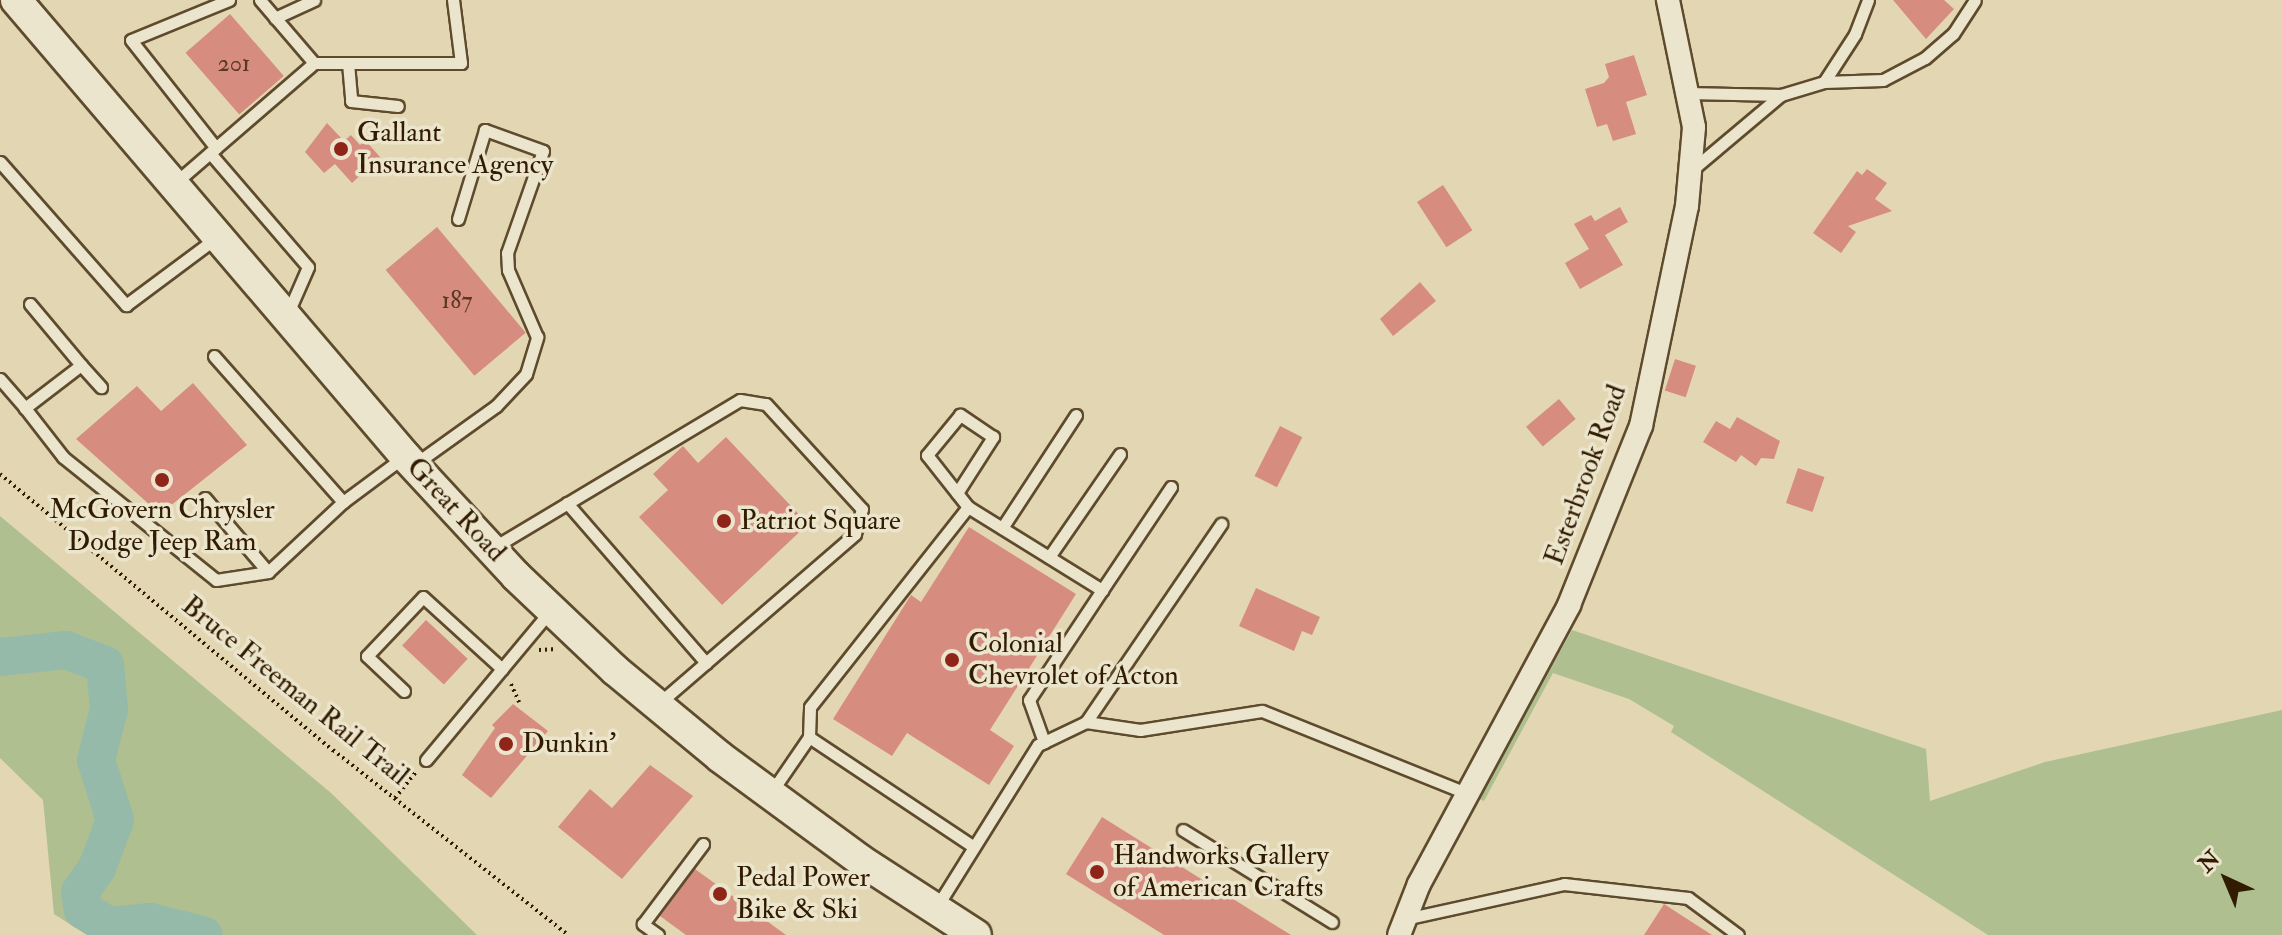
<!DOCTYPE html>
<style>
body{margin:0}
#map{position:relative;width:2282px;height:935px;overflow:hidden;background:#e2d7b2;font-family:"IM FELL Double Pica",serif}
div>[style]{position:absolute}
.green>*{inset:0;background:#afbf8f}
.river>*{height:38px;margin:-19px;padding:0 19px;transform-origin:19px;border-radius:19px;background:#95baaa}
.building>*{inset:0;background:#d68d80;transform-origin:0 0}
.path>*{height:4px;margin-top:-2px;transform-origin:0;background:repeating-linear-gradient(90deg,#321c01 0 2px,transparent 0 6px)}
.roads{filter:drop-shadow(2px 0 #5e4b2d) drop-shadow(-2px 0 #5e4b2d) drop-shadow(0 2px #5e4b2d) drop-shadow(0 -2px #5e4b2d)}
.service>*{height:11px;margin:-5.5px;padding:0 5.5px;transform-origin:5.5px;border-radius:5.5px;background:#ece5cd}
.minor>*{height:22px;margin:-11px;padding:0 11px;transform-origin:11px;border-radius:11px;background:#ece5cd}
.secondary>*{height:30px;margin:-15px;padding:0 15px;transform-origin:15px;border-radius:15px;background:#ece5cd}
.dots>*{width:22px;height:22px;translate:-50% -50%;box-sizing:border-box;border:4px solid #ece5cd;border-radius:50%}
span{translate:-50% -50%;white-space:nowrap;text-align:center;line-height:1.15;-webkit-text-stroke:7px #ece5cd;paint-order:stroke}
.number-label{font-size:24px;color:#5b3821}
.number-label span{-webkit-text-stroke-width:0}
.poi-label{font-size:28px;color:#321c01}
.left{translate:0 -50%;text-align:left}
.street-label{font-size:28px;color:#321c01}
.north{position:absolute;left:2186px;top:839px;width:80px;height:80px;-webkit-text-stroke:6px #ece5cd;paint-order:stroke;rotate:316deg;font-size:22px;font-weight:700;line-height:32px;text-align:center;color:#321c01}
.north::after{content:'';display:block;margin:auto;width:28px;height:36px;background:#321c01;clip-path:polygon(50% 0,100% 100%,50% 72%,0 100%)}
</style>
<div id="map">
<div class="green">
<div style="clip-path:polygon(0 516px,331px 793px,477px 935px,87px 935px,54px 914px,43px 800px,0 758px)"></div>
<div style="clip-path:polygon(1572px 630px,1926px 749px,1930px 801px,2045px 762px,2282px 710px,2282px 935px,1988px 935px,1671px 732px,1674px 726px,1629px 699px,1553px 673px,1484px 801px,1479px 799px)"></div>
</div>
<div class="river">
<div style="left:0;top:657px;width:66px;rotate:-6.1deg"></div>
<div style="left:66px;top:650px;width:42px;rotate:21deg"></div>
<div style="left:105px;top:665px;width:44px;rotate:84.8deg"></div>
<div style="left:109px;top:709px;width:53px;rotate:104.3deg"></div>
<div style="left:96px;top:760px;width:63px;rotate:72.4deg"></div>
<div style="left:115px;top:820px;width:51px;rotate:110.6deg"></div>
<div style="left:97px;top:868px;width:29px;rotate:125deg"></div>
<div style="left:80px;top:892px;width:18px;rotate:81deg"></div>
<div style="left:83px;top:910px;width:31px;rotate:31deg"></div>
<div style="left:110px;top:926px;width:40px;rotate:-5.7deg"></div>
<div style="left:150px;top:922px;width:55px;rotate:13.8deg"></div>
</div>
<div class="building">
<div style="clip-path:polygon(1893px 0,1944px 0,1954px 9px,1926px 39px)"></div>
<div style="left:230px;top:14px;width:82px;height:59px;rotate:49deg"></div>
<div style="clip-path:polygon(1634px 55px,1647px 95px,1626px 102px,1636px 134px,1613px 141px,1607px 124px,1597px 127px,1585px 89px,1604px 83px,1609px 77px,1605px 64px)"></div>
<div style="clip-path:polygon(327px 123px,344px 141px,351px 135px,360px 145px,365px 140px,380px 157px,352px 183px,335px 164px,324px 173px,305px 152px)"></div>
<div style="clip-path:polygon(1867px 169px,1887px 183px,1875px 199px,1892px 211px,1848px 226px,1856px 232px,1841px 253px,1813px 233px,1857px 171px,1862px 175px)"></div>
<div style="left:1443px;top:185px;width:54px;height:31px;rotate:57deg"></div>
<div style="clip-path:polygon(1620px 207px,1628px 222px,1605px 235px,1623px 265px,1580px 289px,1565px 263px,1589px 249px,1574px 224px,1591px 215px,1595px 221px)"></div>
<div style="left:437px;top:227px;width:138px;height:67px;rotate:50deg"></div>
<div style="clip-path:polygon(1420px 282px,1436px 301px,1393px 336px,1380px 319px)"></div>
<div style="left:1675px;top:359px;width:22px;height:33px;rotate:18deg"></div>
<div style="clip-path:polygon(193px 383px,247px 445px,160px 514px,76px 439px,137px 386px,161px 411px)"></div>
<div style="left:1559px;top:399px;width:26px;height:43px;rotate:50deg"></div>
<div style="clip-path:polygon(1737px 417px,1780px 441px,1774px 459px,1761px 458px,1756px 466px,1741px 455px,1736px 462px,1703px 442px,1716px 421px,1730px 429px)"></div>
<div style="left:1280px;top:426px;width:25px;height:56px;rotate:27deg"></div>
<div style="clip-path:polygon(726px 437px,808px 524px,722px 605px,639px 517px,668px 490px,653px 474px,683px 446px,698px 463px)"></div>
<div style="left:1798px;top:468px;width:28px;height:37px;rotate:19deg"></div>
<div style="clip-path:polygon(969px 527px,1076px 594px,990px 730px,1014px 746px,989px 785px,907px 733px,892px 756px,833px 719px,911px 595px,921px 602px)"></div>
<div style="clip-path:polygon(1256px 588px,1320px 617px,1312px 635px,1302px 631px,1294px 651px,1239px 626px)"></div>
<div style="left:426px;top:620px;width:57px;height:35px;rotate:43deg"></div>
<div style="clip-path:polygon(513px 704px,548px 731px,491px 798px,462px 775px,495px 728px,492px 725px)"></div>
<div style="clip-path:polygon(650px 765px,693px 796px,622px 879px,558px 827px,590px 789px,612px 808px)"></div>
<div style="clip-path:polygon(1102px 817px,1291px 935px,1164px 935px,1066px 874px)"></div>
<div style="clip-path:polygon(695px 869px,786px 935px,686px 935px,660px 916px)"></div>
<div style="clip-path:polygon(1664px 904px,1712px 935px,1644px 935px)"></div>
</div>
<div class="path">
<div style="left:0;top:474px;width:433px;rotate:39.7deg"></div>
<div style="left:333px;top:750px;width:299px;rotate:38.2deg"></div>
<div style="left:539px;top:650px;width:18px;rotate:-3deg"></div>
<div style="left:511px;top:684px;width:20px;rotate:66deg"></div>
<div style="left:395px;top:798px;width:35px;rotate:-51deg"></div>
</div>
<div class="roads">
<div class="service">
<div style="left:275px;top:18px;width:43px;rotate:-24.8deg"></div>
<div style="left:314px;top:63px;width:147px"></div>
<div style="left:461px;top:63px;width:64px;rotate:-97.2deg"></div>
<div style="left:348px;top:63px;width:38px;rotate:85deg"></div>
<div style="left:351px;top:101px;width:47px;rotate:6.1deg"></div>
<div style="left:1824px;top:82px;width:57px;rotate:-57.1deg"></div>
<div style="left:1855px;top:34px;width:36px;rotate:-69deg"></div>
<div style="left:1687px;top:93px;width:94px;rotate:1.2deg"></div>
<div style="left:1781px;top:95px;width:45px;rotate:-16.8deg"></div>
<div style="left:1824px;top:82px;width:59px;rotate:-1.9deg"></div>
<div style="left:1883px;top:80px;width:47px;rotate:-27.6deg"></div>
<div style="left:1925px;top:58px;width:37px;rotate:-41deg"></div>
<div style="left:1953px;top:34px;width:40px;rotate:-57.1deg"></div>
<div style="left:216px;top:148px;width:137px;rotate:-128.2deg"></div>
<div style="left:131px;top:40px;width:106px;rotate:-22.2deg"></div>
<div style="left:210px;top:153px;width:150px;rotate:49.3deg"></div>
<div style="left:308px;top:267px;width:52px;rotate:113.6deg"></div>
<div style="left:0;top:162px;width:191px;rotate:48.6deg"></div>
<div style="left:126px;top:305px;width:112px;rotate:-36.7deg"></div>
<div style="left:1693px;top:169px;width:115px;rotate:-40.1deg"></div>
<div style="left:175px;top:183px;width:184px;rotate:-40.8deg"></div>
<div style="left:314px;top:63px;width:83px;rotate:-130.6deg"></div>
<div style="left:30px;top:304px;width:80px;rotate:50.1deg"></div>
<div style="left:81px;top:365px;width:71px;rotate:142.5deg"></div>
<div style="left:25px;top:408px;width:62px;rotate:52.2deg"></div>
<div style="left:63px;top:457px;width:196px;rotate:38.8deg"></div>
<div style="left:216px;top:580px;width:53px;rotate:-8.7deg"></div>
<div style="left:214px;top:356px;width:195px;rotate:48.5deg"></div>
<div style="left:81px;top:365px;width:30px;rotate:48deg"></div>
<div style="left:0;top:379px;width:38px;rotate:49deg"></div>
<div style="left:415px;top:464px;width:100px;rotate:-35.6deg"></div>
<div style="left:496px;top:406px;width:44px;rotate:-46.8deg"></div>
<div style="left:526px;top:374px;width:39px;rotate:-73deg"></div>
<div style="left:537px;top:337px;width:73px;rotate:-113.4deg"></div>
<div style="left:508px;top:270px;width:17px;rotate:-93deg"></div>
<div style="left:507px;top:253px;width:108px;rotate:-70.6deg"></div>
<div style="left:543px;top:151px;width:62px;rotate:-160.1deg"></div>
<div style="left:485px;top:130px;width:93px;rotate:106.9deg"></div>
<div style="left:957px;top:493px;width:67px;rotate:-57.3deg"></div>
<div style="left:993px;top:437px;width:40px;rotate:-146deg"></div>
<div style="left:960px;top:415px;width:52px;rotate:129.5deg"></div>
<div style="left:927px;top:455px;width:66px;rotate:51.7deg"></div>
<div style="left:205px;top:498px;width:97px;rotate:49.6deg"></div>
<div style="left:268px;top:572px;width:103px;rotate:-43deg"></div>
<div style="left:343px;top:502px;width:77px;rotate:-36.6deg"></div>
<div style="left:567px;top:503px;width:212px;rotate:49deg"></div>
<div style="left:1002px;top:528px;width:135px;rotate:-56.8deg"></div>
<div style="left:491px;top:549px;width:290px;rotate:-30.9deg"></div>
<div style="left:740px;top:400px;width:26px;rotate:9deg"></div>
<div style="left:766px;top:404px;width:142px;rotate:47.6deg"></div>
<div style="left:862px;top:509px;width:26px;rotate:106deg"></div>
<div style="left:855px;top:534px;width:259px;rotate:139.2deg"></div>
<div style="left:1049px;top:557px;width:125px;rotate:-55.4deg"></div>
<div style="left:1102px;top:590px;width:124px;rotate:-56.2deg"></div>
<div style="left:404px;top:691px;width:51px;rotate:-136.6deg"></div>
<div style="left:367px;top:656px;width:81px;rotate:-46.5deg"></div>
<div style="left:423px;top:597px;width:107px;rotate:42.3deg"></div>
<div style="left:1086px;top:722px;width:240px;rotate:-55.7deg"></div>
<div style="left:809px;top:737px;width:30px;rotate:-88deg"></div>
<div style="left:810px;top:707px;width:255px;rotate:-51.7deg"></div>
<div style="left:968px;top:507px;width:158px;rotate:31.8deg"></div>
<div style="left:1102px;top:590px;width:132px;rotate:123.6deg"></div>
<div style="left:1029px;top:700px;width:45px;rotate:70.3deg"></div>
<div style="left:426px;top:760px;width:195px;rotate:-50.2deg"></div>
<div style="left:770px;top:794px;width:69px;rotate:-55.6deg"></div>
<div style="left:809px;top:737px;width:198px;rotate:33.7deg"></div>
<div style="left:1183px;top:830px;width:175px;rotate:31.7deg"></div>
<div style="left:936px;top:908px;width:192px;rotate:-58deg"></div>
<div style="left:1038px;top:745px;width:53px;rotate:-25.6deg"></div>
<div style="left:1086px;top:722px;width:55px;rotate:8.4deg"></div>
<div style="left:1140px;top:730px;width:123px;rotate:-8.9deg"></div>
<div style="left:1262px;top:711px;width:222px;rotate:21.9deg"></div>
<div style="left:1405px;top:919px;width:163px;rotate:-12.4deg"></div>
<div style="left:1564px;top:884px;width:125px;rotate:6.4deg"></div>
<div style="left:1688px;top:898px;width:62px;rotate:36.5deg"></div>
<div style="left:658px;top:935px;width:19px;rotate:-144deg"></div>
<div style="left:643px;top:924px;width:100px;rotate:-53.1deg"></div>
</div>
<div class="minor">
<div style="left:1399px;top:935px;width:55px;rotate:-68.6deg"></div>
<div style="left:1419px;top:884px;width:317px;rotate:-61.7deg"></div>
<div style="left:1569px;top:605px;width:193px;rotate:-68.1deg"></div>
<div style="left:1641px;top:426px;width:225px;rotate:-78.2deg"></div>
<div style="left:1687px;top:206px;width:79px;rotate:-84.9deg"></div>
<div style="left:1694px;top:127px;width:130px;rotate:-101.6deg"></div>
</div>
<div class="secondary">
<div style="left:16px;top:0;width:599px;rotate:49.53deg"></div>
<div style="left:405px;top:456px;width:163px;rotate:47.2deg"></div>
<div style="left:516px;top:576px;width:137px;rotate:43.5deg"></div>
<div style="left:615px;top:670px;width:136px;rotate:39.6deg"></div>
<div style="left:720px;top:757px;width:174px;rotate:36.3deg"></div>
<div style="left:860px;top:860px;width:138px;rotate:32.9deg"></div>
</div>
</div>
<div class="dots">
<div style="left:341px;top:149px;background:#8f2418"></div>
<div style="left:162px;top:480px;background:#8f2418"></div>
<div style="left:724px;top:521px;background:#8f2418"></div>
<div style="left:952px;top:660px;background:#8f2418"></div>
<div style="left:506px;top:744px;background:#8f2418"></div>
<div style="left:1097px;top:872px;background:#8f2418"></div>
<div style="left:720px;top:894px;background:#8f2418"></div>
</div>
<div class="number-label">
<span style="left:234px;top:64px">201</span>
<span style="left:457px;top:301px">187</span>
</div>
<div class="poi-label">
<span class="left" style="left:357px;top:149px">Gallant<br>Insurance Agency</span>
<span style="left:162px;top:526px">McGovern Chrysler<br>Dodge Jeep Ram</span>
<span class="left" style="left:740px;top:521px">Patriot Square</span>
<span class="left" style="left:968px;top:660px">Colonial<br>Chevrolet of Acton</span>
<span class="left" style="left:522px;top:744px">Dunkin'</span>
<span class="left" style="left:1113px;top:872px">Handworks Gallery<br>of American Crafts</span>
<span class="left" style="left:736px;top:894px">Pedal Power<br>Bike &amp; Ski</span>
</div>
<div class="street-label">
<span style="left:1586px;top:475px;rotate:-70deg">Esterbrook Road</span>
<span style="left:456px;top:510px;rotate:47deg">Great Road</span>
<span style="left:295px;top:691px;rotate:39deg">Bruce Freeman Rail Trail</span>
</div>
<div class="north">N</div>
</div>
